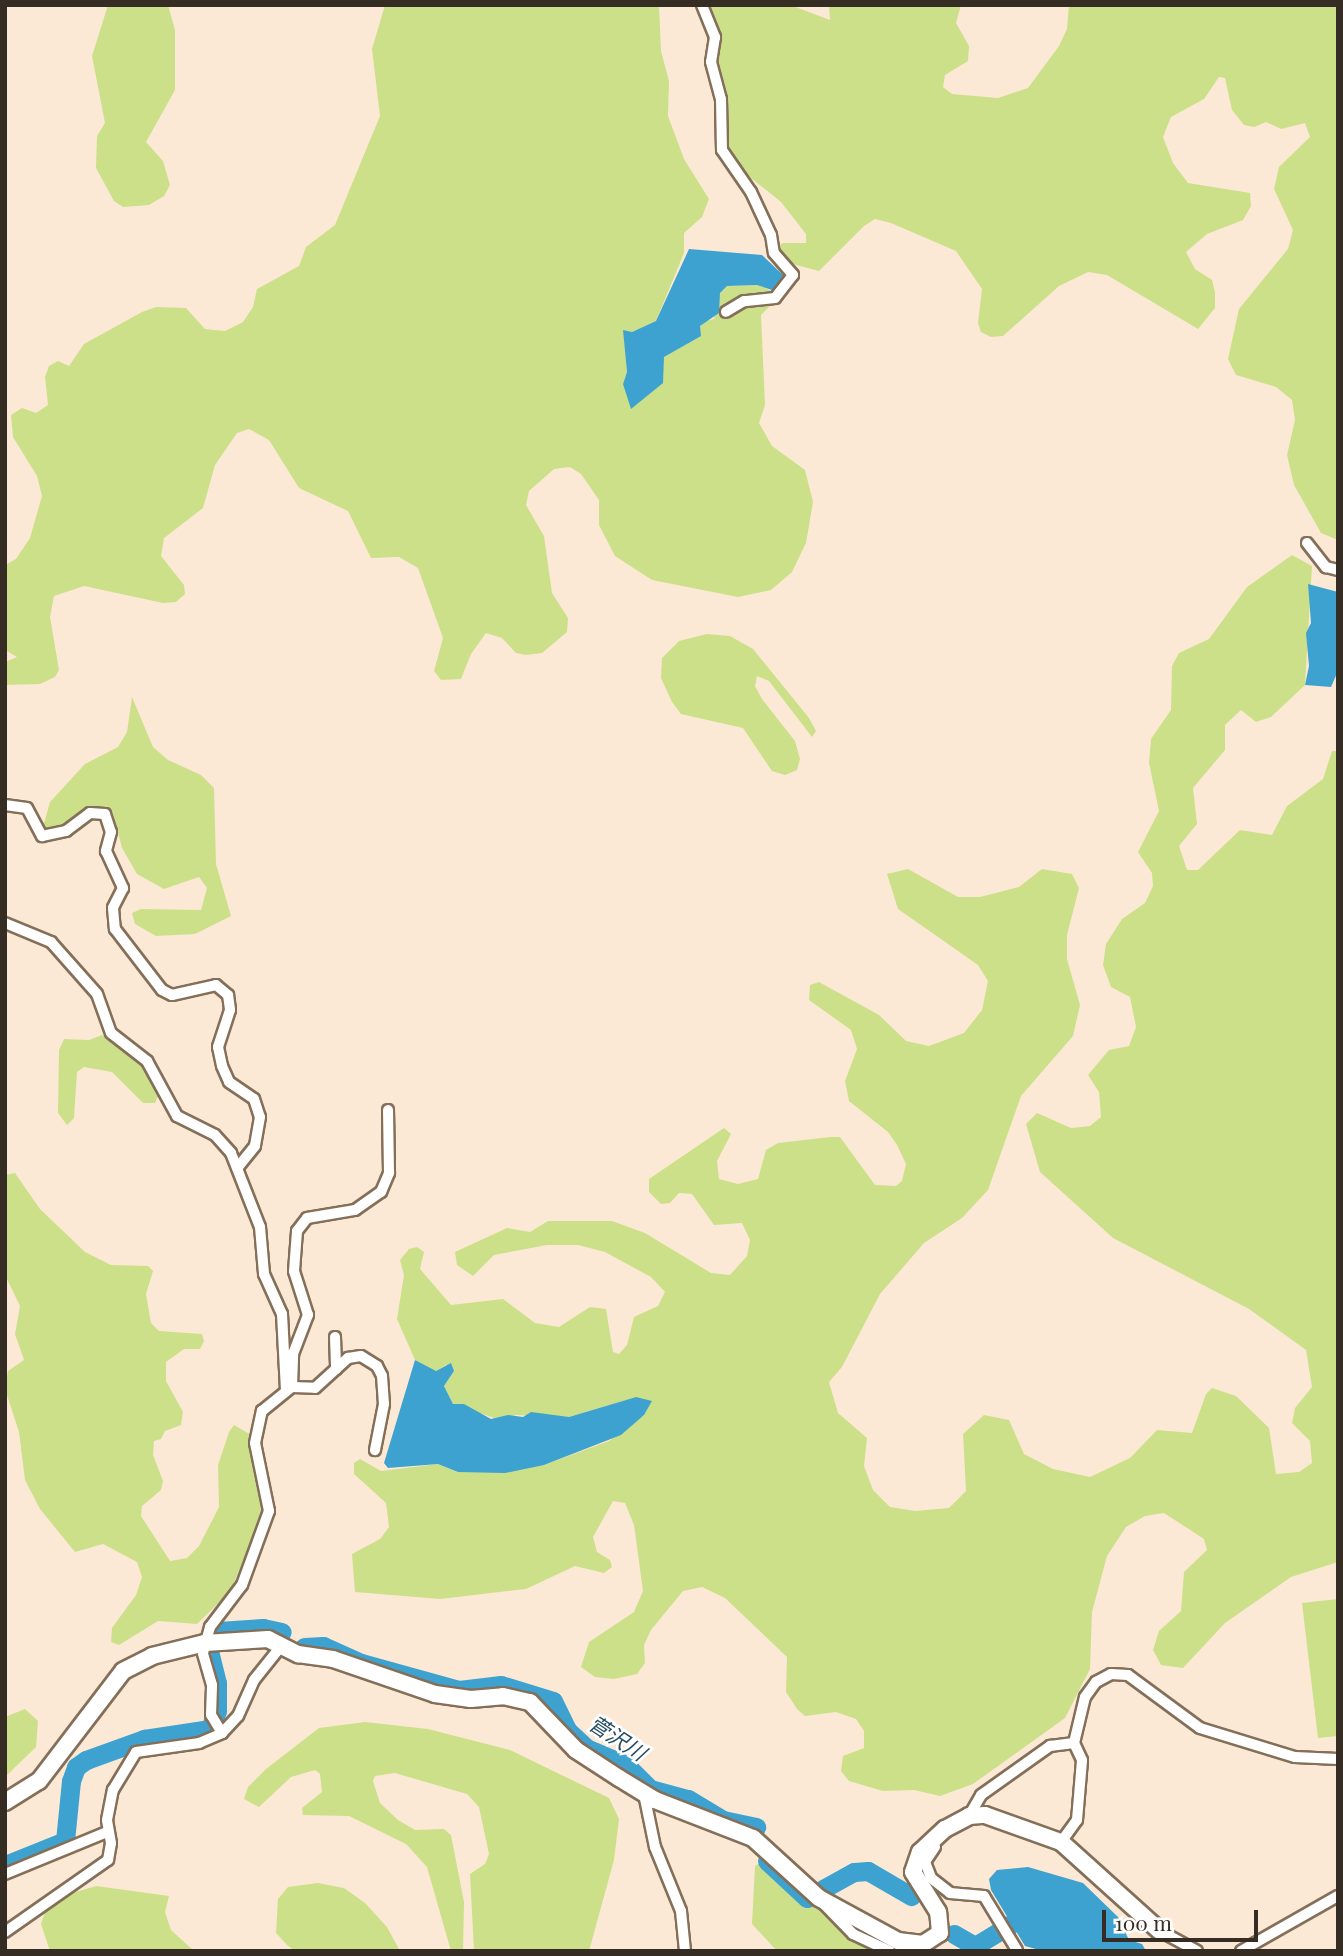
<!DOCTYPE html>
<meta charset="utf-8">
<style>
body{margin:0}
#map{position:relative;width:1343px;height:1956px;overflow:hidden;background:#fce9d5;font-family:"Playfair Display","Noto Sans JP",serif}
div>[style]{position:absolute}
.green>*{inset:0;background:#cce089}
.water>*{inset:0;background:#3ea2d0}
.river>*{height:19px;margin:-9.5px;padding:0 9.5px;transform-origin:9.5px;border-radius:9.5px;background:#3ea2d0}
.roads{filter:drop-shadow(2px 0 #846f59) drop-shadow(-2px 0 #846f59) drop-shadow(0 2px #846f59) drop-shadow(0 -2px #846f59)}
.street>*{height:10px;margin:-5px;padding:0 5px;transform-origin:5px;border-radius:5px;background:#fff}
.secondary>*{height:16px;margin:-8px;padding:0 8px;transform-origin:8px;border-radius:8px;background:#fff}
span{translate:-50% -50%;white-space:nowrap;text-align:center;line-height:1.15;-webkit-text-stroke:5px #fff;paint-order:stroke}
.water-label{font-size:21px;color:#244d62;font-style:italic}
.frame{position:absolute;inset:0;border:7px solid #352c23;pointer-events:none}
.scale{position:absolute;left:1102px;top:1910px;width:156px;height:32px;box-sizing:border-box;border:4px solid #352c23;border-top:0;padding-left:9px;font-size:21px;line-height:24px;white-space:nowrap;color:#352c23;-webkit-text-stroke:5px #fff;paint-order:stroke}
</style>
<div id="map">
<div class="green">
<div style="clip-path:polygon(108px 5px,168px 5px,175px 30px,175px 90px,146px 142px,163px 161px,170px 185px,164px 196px,149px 205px,123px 207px,114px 201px,96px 168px,97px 136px,105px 123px,92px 56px)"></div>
<div style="clip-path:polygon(385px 5px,659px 5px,661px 51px,669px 81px,668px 116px,684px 159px,709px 199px,702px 217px,684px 233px,684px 253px,656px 321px,632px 332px,624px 331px,627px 372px,623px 384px,679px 347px,705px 321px,714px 319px,720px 293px,727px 286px,758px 285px,771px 291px,770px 306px,761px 315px,765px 405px,759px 423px,772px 446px,805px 470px,813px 502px,806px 543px,792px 572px,771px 590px,738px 597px,652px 580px,615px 556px,599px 525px,599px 500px,581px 474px,570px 467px,554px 469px,529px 491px,526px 505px,544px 536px,552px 593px,568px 618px,567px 632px,542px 653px,526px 655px,516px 653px,502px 638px,486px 633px,471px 654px,461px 679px,441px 680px,434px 671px,443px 638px,418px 568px,399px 557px,371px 558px,348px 511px,299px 488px,269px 440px,249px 429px,237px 433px,215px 465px,203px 508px,164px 538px,161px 556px,184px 585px,185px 594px,176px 602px,163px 603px,84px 586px,54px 596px,50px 617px,59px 670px,55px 677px,40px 684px,5px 685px,5px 662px,17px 657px,5px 650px,5px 565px,16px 559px,30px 538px,42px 496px,37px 476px,13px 437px,11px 415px,22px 408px,36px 413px,48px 405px,45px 377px,49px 366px,58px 361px,69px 366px,84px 344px,142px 312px,156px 307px,186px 308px,205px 329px,225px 331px,243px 322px,253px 307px,257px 289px,299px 266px,306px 247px,335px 225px,380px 116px,372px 49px)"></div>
<div style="clip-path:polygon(708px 5px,790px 5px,830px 20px,829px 5px,961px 5px,956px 23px,969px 46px,968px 61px,945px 75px,943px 87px,952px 94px,998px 98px,1028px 88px,1059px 46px,1067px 29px,1069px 5px,1338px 5px,1338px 540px,1321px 533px,1294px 485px,1287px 455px,1295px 420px,1292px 400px,1276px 387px,1236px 375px,1228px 359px,1239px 309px,1288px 249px,1293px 230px,1274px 189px,1279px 167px,1310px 137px,1305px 123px,1281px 129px,1266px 122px,1254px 127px,1244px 125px,1232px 110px,1225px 78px,1219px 77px,1204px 99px,1171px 117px,1163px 137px,1173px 163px,1188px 183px,1250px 193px,1251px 206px,1243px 220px,1207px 234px,1186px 252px,1195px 269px,1212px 280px,1215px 292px,1215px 308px,1198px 329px,1107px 275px,1088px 272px,1059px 286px,1003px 336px,991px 337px,981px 332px,978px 323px,982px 289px,956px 251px,891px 223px,875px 219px,864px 226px,819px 271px,785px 262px,775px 248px,783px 243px,806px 243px,806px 234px,781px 202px,731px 162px,725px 150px)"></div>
<div style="clip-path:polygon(1292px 555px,1312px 566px,1305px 685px,1271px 717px,1256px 722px,1241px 710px,1225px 725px,1225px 750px,1193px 788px,1197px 824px,1179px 846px,1187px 870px,1198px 870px,1240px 830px,1272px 835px,1287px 806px,1323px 779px,1332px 751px,1338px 751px,1338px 1562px,1291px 1577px,1225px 1623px,1183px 1668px,1161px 1665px,1153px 1650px,1159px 1631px,1181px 1611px,1184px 1572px,1207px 1550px,1204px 1539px,1164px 1513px,1145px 1516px,1126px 1527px,1107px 1556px,1092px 1612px,1090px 1669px,1065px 1718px,973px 1784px,940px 1796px,914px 1790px,883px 1791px,849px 1781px,841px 1771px,843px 1756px,864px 1748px,864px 1731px,856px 1719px,836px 1712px,805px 1716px,797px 1709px,786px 1692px,787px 1657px,725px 1598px,702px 1587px,683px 1591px,651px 1630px,644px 1645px,645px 1663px,637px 1674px,614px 1679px,595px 1677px,581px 1667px,589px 1642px,634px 1612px,643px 1591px,634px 1525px,625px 1503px,613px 1501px,593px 1537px,597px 1552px,610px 1560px,612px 1567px,604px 1573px,575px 1566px,526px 1589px,440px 1599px,355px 1592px,352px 1554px,380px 1539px,389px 1527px,386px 1503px,354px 1474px,354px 1463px,360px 1459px,381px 1471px,438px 1464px,458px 1472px,544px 1465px,609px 1441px,644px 1415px,636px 1397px,569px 1417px,516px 1415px,500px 1420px,453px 1404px,444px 1386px,454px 1371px,446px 1365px,436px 1371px,427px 1369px,415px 1360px,397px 1319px,404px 1275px,400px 1260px,409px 1249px,417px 1247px,424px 1252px,420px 1269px,451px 1305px,503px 1299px,535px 1323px,559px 1327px,590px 1307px,606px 1309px,613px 1352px,619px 1354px,627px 1345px,634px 1317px,658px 1306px,665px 1292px,651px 1277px,605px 1252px,578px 1245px,547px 1245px,494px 1255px,473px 1276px,457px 1265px,455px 1252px,507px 1228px,530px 1232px,548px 1221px,612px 1221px,645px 1233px,711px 1273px,730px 1275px,747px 1256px,750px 1240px,742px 1223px,714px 1225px,692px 1194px,679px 1193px,670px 1203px,661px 1204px,649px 1192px,649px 1179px,724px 1128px,731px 1134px,717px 1161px,719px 1179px,738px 1184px,758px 1179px,766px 1150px,778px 1143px,830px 1137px,840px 1137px,875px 1185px,896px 1186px,902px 1181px,906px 1164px,897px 1145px,888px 1132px,849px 1101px,845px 1081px,857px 1049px,851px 1030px,809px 1000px,810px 985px,819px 982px,879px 1015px,906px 1041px,929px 1046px,964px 1033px,982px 1010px,988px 981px,978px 965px,898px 909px,887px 874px,908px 869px,958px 897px,980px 897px,1019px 887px,1042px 869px,1072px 874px,1079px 888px,1067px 935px,1067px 959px,1080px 1005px,1073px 1036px,1021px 1096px,988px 1190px,962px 1218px,924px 1243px,880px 1294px,842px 1367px,829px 1382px,838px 1413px,867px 1438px,864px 1466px,873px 1490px,890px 1507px,915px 1511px,949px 1508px,966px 1491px,963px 1434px,984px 1415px,1009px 1420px,1024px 1454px,1053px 1469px,1090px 1477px,1130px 1458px,1157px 1430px,1192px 1433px,1206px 1394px,1212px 1388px,1236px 1396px,1269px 1428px,1276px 1474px,1299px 1472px,1312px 1463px,1310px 1441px,1292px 1423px,1295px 1408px,1312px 1387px,1306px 1350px,1249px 1309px,1113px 1238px,1040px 1172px,1026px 1124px,1037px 1113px,1071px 1128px,1090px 1126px,1101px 1117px,1099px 1092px,1088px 1075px,1109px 1050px,1129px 1046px,1136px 1027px,1130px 997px,1111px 987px,1103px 965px,1106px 944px,1122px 919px,1145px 903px,1153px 886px,1152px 873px,1138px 852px,1159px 811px,1149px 763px,1151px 739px,1171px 710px,1172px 666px,1179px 653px,1209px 639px,1247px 587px)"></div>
<div style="clip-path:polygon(707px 634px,730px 636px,753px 649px,809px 718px,816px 731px,812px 737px,769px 681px,757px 676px,755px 686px,762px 699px,795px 741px,800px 759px,797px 770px,785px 775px,772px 771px,743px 728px,681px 714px,672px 702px,661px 678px,662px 658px,679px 641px)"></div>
<div style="clip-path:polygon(132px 697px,153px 747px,168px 760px,201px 775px,214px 788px,216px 864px,231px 916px,195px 934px,156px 936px,135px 924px,132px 913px,141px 909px,201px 910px,207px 888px,199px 877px,164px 889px,137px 874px,122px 848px,113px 813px,94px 809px,50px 835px,43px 827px,50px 802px,85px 764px,118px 747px,127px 732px)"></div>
<div style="clip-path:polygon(102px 1035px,135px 1045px,149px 1057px,159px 1094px,155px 1103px,143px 1103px,112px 1072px,84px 1067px,77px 1072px,74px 1118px,67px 1125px,58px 1113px,59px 1050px,64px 1039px,89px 1040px)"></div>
<div style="clip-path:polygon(15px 1173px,40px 1209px,85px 1252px,111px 1265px,148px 1266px,153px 1271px,146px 1294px,151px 1323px,159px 1331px,202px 1334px,204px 1341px,200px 1349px,184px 1349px,166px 1362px,166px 1381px,183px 1412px,181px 1425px,165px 1431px,161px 1439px,154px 1441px,153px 1455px,163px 1481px,161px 1490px,142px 1506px,141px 1516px,170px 1561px,187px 1558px,199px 1546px,219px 1507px,218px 1465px,229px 1432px,234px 1425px,253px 1436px,265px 1495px,263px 1514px,230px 1592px,197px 1624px,158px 1621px,119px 1645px,111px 1642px,112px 1628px,136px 1595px,142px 1577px,137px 1562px,103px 1544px,75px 1552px,40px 1509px,25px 1480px,19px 1432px,5px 1389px,8px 1371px,24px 1360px,15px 1334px,20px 1306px,5px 1275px,5px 1175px)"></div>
<div style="clip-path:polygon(1338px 1599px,1338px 1736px,1318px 1738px,1302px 1603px)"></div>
<div style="clip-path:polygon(25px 1709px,38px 1721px,36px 1747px,5px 1777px,5px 1717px)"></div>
<div style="clip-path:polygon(365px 1722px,428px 1729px,510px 1750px,609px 1798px,619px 1819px,614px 1860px,589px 1951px,474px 1951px,470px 1874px,485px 1864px,489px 1854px,479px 1807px,467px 1794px,395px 1773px,375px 1776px,373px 1781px,380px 1803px,398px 1820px,415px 1830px,444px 1829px,451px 1835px,464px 1902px,463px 1951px,451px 1951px,427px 1867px,406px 1844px,349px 1816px,303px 1815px,302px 1808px,322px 1792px,320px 1774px,315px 1770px,291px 1777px,259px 1807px,244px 1799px,248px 1787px,266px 1769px,319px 1728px)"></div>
<div style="clip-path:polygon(762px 1862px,904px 1951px,777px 1951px,752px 1924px,755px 1866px)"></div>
<div style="clip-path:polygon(318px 1883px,344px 1888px,365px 1903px,387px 1927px,400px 1951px,295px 1951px,287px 1945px,276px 1933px,278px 1899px,288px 1887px)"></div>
<div style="clip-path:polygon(96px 1886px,169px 1896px,165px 1912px,171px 1930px,194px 1951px,50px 1951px,41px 1924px,45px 1912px,62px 1896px)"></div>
</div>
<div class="water">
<div style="clip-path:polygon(689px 249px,762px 255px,785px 277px,775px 291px,757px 285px,727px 286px,720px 293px,719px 313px,700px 326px,701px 336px,664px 357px,663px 383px,631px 409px,623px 384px,627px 372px,623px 330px,632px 332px,656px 321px)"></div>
<div style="clip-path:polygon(1308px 584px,1338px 592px,1338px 671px,1331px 687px,1305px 685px,1309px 666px,1306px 633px,1311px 623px)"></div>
<div style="clip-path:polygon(415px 1360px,436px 1371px,451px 1363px,454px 1371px,444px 1386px,453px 1404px,464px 1404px,491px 1419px,508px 1415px,523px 1417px,531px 1412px,569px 1417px,636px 1397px,652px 1401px,644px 1415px,621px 1435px,544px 1465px,505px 1473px,458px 1472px,438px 1464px,388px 1468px,384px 1463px)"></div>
<div style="clip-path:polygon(1028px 1867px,1083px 1883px,1118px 1917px,1129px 1940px,1142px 1944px,1146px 1951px,1043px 1951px,1025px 1946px,991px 1890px,989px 1879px,997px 1870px)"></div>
</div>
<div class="river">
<div style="left:218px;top:1631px;width:45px;rotate:-3.8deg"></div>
<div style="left:263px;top:1628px;width:19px;rotate:12deg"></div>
<div style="left:304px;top:1647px;width:19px;rotate:-3deg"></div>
<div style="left:323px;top:1646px;width:42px;rotate:24.1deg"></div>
<div style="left:361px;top:1663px;width:102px;rotate:15.4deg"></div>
<div style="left:459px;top:1690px;width:42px;rotate:-6.8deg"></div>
<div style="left:501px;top:1685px;width:54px;rotate:17.1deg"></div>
<div style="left:553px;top:1701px;width:32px;rotate:64deg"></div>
<div style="left:567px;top:1730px;width:26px;rotate:43deg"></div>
<div style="left:586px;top:1748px;width:43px;rotate:23deg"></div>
<div style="left:626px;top:1765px;width:34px;rotate:45deg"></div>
<div style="left:650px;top:1789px;width:39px;rotate:15deg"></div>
<div style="left:688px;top:1799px;width:41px;rotate:31deg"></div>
<div style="left:723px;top:1820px;width:34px;rotate:12deg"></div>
<div style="left:767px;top:1861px;width:54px;rotate:42.8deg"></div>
<div style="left:807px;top:1898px;width:4px;rotate:-34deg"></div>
<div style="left:5px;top:1865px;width:65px;rotate:-21.8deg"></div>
<div style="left:65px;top:1841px;width:60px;rotate:-84.3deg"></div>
<div style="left:71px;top:1781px;width:15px;rotate:-70deg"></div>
<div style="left:76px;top:1767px;width:12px;rotate:-35deg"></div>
<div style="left:86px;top:1760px;width:62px;rotate:-19.9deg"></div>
<div style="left:144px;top:1739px;width:67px;rotate:-8.6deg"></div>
<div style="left:210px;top:1729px;width:19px;rotate:-69deg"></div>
<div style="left:217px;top:1711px;width:28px;rotate:-90deg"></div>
<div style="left:217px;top:1683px;width:30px;rotate:-104deg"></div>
<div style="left:823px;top:1889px;width:35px;rotate:-29deg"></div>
<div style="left:854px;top:1872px;width:14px;rotate:-4deg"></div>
<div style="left:868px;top:1871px;width:50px;rotate:30.2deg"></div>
<div style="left:954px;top:1934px;width:24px;rotate:30deg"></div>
<div style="left:975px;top:1946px;width:60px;rotate:-31.3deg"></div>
<div style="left:1026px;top:1915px;width:8px"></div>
</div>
<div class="roads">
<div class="street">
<div style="left:702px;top:5px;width:35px;rotate:68deg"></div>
<div style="left:715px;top:37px;width:25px;rotate:99deg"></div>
<div style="left:711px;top:62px;width:38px;rotate:75deg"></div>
<div style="left:721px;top:99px;width:51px;rotate:88.9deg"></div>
<div style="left:722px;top:150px;width:51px;rotate:55.4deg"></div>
<div style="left:751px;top:192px;width:47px;rotate:65.1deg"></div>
<div style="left:771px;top:235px;width:18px;rotate:81deg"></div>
<div style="left:774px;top:253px;width:29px;rotate:49deg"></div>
<div style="left:793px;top:275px;width:29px;rotate:128deg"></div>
<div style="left:775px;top:298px;width:31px;rotate:174deg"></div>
<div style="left:744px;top:301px;width:21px;rotate:149deg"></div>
<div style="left:1307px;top:543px;width:31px;rotate:52deg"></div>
<div style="left:1326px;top:567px;width:12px;rotate:14deg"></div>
<div style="left:5px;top:805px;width:22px;rotate:8deg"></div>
<div style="left:27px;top:808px;width:32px;rotate:62deg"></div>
<div style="left:42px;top:836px;width:25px;rotate:-12deg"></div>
<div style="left:66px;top:831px;width:30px;rotate:-37deg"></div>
<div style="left:90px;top:813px;width:15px;rotate:4deg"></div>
<div style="left:105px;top:814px;width:19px;rotate:72deg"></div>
<div style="left:111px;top:832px;width:20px;rotate:105deg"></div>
<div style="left:106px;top:851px;width:41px;rotate:65.3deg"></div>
<div style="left:123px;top:888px;width:22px;rotate:117deg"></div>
<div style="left:113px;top:908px;width:21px;rotate:85deg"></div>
<div style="left:115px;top:929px;width:77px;rotate:52.4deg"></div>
<div style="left:162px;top:990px;width:11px;rotate:27deg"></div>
<div style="left:172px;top:995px;width:45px;rotate:-12.8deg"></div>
<div style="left:216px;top:985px;width:16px;rotate:40deg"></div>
<div style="left:228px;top:995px;width:15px;rotate:82deg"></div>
<div style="left:230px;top:1010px;width:39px;rotate:108deg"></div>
<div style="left:218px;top:1047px;width:19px;rotate:78deg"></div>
<div style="left:222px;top:1066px;width:17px;rotate:66deg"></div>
<div style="left:229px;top:1082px;width:30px;rotate:34deg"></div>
<div style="left:254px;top:1099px;width:19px;rotate:72deg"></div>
<div style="left:260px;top:1117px;width:29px;rotate:100deg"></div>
<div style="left:255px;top:1146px;width:28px;rotate:129deg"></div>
<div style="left:5px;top:923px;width:50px;rotate:22.4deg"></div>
<div style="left:51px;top:942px;width:69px;rotate:48.5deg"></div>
<div style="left:97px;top:994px;width:41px;rotate:70.3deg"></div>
<div style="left:111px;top:1033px;width:46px;rotate:37.9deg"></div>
<div style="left:147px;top:1061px;width:63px;rotate:61.4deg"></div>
<div style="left:177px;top:1116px;width:42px;rotate:26.6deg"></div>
<div style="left:215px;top:1135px;width:24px;rotate:48deg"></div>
<div style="left:231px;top:1153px;width:79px;rotate:68.6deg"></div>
<div style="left:260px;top:1227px;width:47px;rotate:85.1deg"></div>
<div style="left:264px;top:1274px;width:44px;rotate:65.8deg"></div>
<div style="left:282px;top:1314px;width:77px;rotate:87deg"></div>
<div style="left:335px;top:1337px;width:32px;rotate:88deg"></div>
<div style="left:292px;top:1387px;width:33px;rotate:-88deg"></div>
<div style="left:293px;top:1354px;width:42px;rotate:-69deg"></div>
<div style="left:308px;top:1315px;width:46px;rotate:-107.7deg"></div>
<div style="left:294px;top:1271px;width:40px;rotate:-85.7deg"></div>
<div style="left:297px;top:1231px;width:16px;rotate:-52deg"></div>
<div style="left:307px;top:1218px;width:49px;rotate:-9.5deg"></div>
<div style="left:355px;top:1210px;width:32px;rotate:-35deg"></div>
<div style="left:381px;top:1192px;width:21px;rotate:-67deg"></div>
<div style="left:389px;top:1173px;width:63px;rotate:-90.9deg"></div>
<div style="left:222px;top:1733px;width:21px;rotate:-121deg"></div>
<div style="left:211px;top:1715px;width:30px;rotate:-88deg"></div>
<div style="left:212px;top:1685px;width:33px;rotate:-106deg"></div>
<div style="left:203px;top:1653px;width:27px;rotate:-75deg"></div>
<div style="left:210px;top:1627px;width:53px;rotate:-52.7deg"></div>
<div style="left:242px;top:1585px;width:79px;rotate:-70deg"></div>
<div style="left:269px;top:1511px;width:69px;rotate:-101.6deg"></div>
<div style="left:255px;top:1443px;width:33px;rotate:-78deg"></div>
<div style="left:262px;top:1411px;width:38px;rotate:-39deg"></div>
<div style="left:292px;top:1387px;width:23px;rotate:2deg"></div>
<div style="left:315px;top:1388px;width:45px;rotate:-42.3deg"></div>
<div style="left:348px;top:1358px;width:13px;rotate:-9deg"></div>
<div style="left:361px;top:1356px;width:19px;rotate:32deg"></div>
<div style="left:377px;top:1366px;width:11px;rotate:63deg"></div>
<div style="left:382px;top:1376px;width:28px;rotate:86deg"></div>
<div style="left:384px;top:1404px;width:47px;rotate:101.1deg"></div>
<div style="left:1074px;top:1743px;width:47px;rotate:-76.6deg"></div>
<div style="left:1085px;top:1697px;width:19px;rotate:-54deg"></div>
<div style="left:1096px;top:1682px;width:17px;rotate:-28deg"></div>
<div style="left:1111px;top:1674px;width:17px;rotate:3deg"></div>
<div style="left:1128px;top:1675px;width:89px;rotate:36.4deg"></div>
<div style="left:1200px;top:1728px;width:99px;rotate:17deg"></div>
<div style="left:1295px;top:1757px;width:43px;rotate:2.7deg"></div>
<div style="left:644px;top:1794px;width:54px;rotate:78.3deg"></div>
<div style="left:655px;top:1847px;width:69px;rotate:67.9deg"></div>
<div style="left:681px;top:1911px;width:40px;rotate:84.3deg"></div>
<div style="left:969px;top:1816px;width:24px;rotate:-60deg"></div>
<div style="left:981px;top:1795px;width:85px;rotate:-35.4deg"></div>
<div style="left:1050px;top:1746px;width:24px;rotate:-7deg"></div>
<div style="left:1061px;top:1842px;width:27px;rotate:-54deg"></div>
<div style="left:1077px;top:1820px;width:60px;rotate:-85.2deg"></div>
<div style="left:1082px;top:1760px;width:19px;rotate:-115deg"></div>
<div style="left:935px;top:1847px;width:18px;rotate:124deg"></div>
<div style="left:925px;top:1862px;width:17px;rotate:69deg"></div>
<div style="left:931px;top:1878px;width:24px;rotate:38deg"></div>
<div style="left:950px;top:1893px;width:34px;rotate:5deg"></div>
<div style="left:984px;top:1896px;width:63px;rotate:58.6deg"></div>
<div style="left:5px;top:1874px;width:110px;rotate:-22.4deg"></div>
<div style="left:822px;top:1902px;width:45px;rotate:45.9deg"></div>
<div style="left:853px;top:1934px;width:40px;rotate:25deg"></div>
<div style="left:1160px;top:1931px;width:42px;rotate:28.4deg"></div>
<div style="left:5px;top:1932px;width:126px;rotate:-35deg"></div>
<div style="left:108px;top:1860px;width:17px;rotate:-80deg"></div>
<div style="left:111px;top:1843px;width:23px;rotate:-100deg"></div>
<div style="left:107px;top:1820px;width:31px;rotate:-79deg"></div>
<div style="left:113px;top:1790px;width:44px;rotate:-58.8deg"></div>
<div style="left:136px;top:1752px;width:64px;rotate:-8.1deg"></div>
<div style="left:199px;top:1743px;width:25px;rotate:-23deg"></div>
<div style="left:222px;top:1733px;width:23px;rotate:-47deg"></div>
<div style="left:238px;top:1716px;width:39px;rotate:-66deg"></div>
<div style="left:254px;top:1680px;width:45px;rotate:-51.3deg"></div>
<div style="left:1241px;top:1951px;width:112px;rotate:-29.6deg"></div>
</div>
<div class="secondary">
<div style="left:5px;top:1802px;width:40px;rotate:-32deg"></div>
<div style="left:39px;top:1781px;width:138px;rotate:-52.6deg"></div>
<div style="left:123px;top:1671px;width:33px;rotate:-27deg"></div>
<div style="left:152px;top:1656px;width:55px;rotate:-13.8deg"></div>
<div style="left:205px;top:1643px;width:63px;rotate:-3.6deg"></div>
<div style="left:268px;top:1639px;width:34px;rotate:27deg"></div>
<div style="left:298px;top:1654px;width:35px;rotate:8deg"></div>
<div style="left:333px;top:1659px;width:108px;rotate:18.9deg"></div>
<div style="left:435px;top:1694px;width:36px;rotate:8deg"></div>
<div style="left:471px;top:1699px;width:32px;rotate:-5deg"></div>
<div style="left:503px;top:1696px;width:28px;rotate:13deg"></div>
<div style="left:530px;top:1702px;width:66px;rotate:46.2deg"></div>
<div style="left:576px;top:1750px;width:51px;rotate:33.1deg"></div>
<div style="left:619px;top:1778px;width:42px;rotate:31.4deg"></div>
<div style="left:655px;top:1800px;width:105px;rotate:21.2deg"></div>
<div style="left:753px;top:1838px;width:89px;rotate:42.3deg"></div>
<div style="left:819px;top:1898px;width:90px;rotate:28.6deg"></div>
<div style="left:898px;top:1941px;width:25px;rotate:7deg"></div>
<div style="left:923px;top:1944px;width:20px;rotate:-33deg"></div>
<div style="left:940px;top:1933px;width:21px;rotate:-95deg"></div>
<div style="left:938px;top:1912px;width:47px;rotate:-122deg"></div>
<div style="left:913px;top:1872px;width:21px;rotate:-71deg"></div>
<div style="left:920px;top:1852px;width:34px;rotate:-43deg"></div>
<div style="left:945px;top:1829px;width:27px;rotate:-28deg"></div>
<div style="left:969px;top:1816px;width:16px;rotate:-4deg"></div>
<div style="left:985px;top:1815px;width:81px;rotate:19.6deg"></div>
<div style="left:1061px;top:1842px;width:133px;rotate:42deg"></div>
</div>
</div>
<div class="water-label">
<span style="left:618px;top:1737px;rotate:33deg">菅沢川</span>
</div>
<div class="frame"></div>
<div class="scale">100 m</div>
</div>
